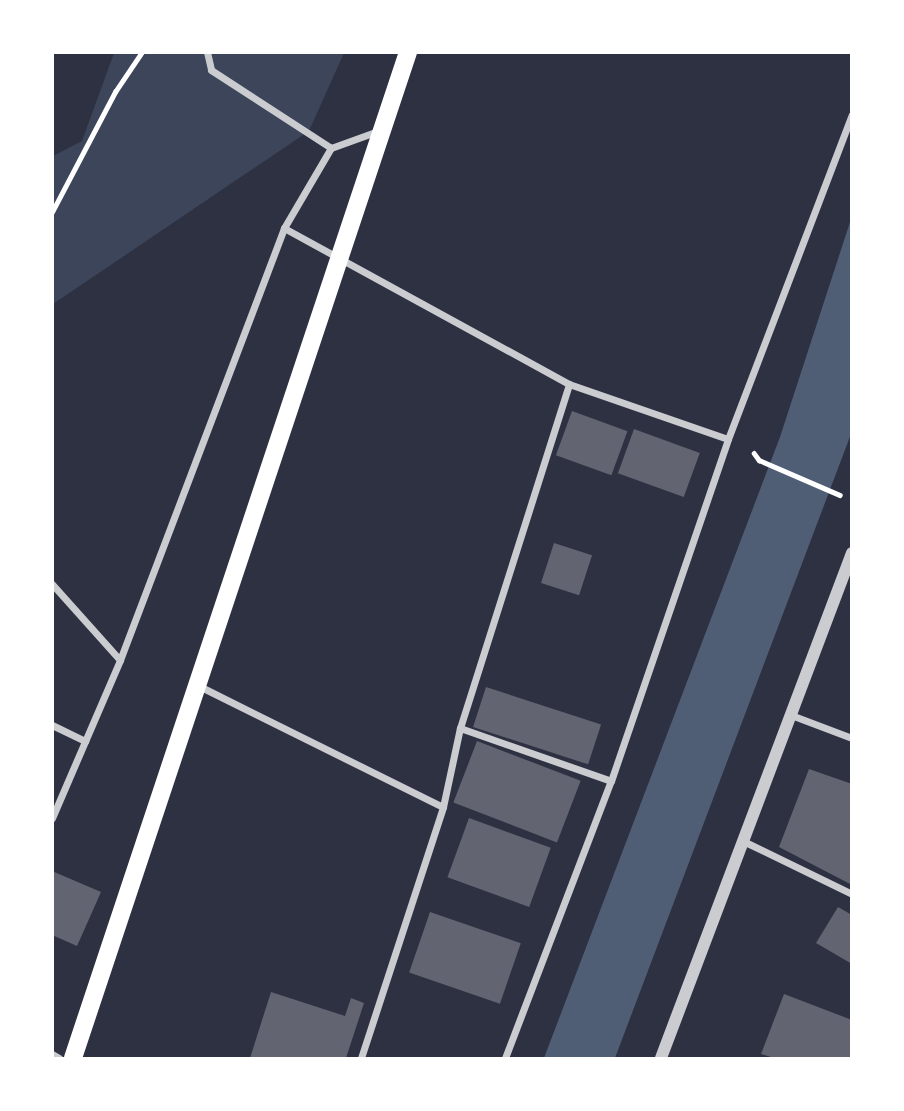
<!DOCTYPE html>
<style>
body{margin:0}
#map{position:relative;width:904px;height:1111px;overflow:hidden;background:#2d3142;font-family:Poppins,sans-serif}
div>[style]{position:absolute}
.green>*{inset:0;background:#3c4559}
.water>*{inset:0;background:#4f5d75}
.building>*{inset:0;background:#626471;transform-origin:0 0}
.path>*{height:4.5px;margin:-2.25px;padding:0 2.25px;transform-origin:2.25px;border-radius:2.25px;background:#fff}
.minor>*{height:7px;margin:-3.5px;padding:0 3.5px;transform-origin:3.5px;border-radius:3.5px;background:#caccd0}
.tertiary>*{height:12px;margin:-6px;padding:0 6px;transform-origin:6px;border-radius:6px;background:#caccd0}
.primary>*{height:18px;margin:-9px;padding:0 9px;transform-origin:9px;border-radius:9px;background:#fff}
span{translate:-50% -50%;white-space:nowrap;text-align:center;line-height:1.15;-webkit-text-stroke:5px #fff;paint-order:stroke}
.frame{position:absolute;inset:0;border:54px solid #fff;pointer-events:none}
</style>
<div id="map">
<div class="green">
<div style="clip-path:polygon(114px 53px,344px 53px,309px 131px,53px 304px,53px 156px,82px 141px)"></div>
</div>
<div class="water">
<div style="clip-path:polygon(851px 219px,851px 434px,615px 1058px,544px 1058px,780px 437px)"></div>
</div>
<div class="building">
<div style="left:572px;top:411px;width:59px;height:47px;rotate:20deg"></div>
<div style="left:634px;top:429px;width:70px;height:47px;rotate:20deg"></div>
<div style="left:554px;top:543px;width:40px;height:42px;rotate:18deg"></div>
<div style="left:486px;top:687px;width:121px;height:42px;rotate:18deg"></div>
<div style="left:477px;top:741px;width:111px;height:66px;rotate:21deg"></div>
<div style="clip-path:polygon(809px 769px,852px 784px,852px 885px,779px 847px)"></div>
<div style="left:469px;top:818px;width:87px;height:63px;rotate:20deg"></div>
<div style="clip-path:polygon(52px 871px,101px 892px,77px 946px,52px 935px)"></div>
<div style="clip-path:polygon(838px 907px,852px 915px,852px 964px,816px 943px)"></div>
<div style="left:430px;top:912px;width:96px;height:64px;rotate:19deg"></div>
<div style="clip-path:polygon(271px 992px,345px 1016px,351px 998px,364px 1003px,346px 1058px,250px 1058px)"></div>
<div style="clip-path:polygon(784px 994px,852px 1020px,852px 1058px,774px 1058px,761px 1054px)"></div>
</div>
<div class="path">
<div style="left:52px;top:212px;width:136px;rotate:-62.3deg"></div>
<div style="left:115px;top:92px;width:48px;rotate:-56deg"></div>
<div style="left:754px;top:453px;width:9px;rotate:54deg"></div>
<div style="left:759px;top:460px;width:88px;rotate:23.4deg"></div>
</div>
<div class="minor">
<div style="left:207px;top:52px;width:18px;rotate:77deg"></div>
<div style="left:211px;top:70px;width:143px;rotate:33deg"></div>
<div style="left:284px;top:228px;width:93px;rotate:-59.6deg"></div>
<div style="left:331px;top:148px;width:50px;rotate:-19.9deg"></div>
<div style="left:52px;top:584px;width:102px;rotate:48.2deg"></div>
<div style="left:199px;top:686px;width:272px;rotate:26.4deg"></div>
<div style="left:791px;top:715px;width:65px;rotate:20.7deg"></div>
<div style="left:52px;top:725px;width:37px;rotate:26deg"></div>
<div style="left:460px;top:728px;width:160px;rotate:19.3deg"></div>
<div style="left:52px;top:818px;width:172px;rotate:-66.7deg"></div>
<div style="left:120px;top:660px;width:462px;rotate:-69.2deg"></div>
<div style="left:284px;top:228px;width:325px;rotate:28.7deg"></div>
<div style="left:569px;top:384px;width:168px;rotate:19.1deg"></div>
<div style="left:743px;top:841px;width:121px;rotate:25.9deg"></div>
<div style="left:52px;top:1054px;width:8px;rotate:30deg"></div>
<div style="left:361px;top:1058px;width:264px;rotate:-71.9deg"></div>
<div style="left:443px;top:807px;width:81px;rotate:-77.9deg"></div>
<div style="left:460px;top:728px;width:361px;rotate:-72.4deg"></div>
<div style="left:505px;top:1058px;width:297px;rotate:-69.1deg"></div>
<div style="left:611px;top:781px;width:361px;rotate:-71.1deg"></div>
<div style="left:728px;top:439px;width:347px;rotate:-69.1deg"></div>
</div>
<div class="tertiary">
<div style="left:661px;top:1058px;width:540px;rotate:-69.28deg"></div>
</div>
<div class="primary">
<div style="left:73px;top:1058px;width:1060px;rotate:-71.58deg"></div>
</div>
<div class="frame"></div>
</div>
